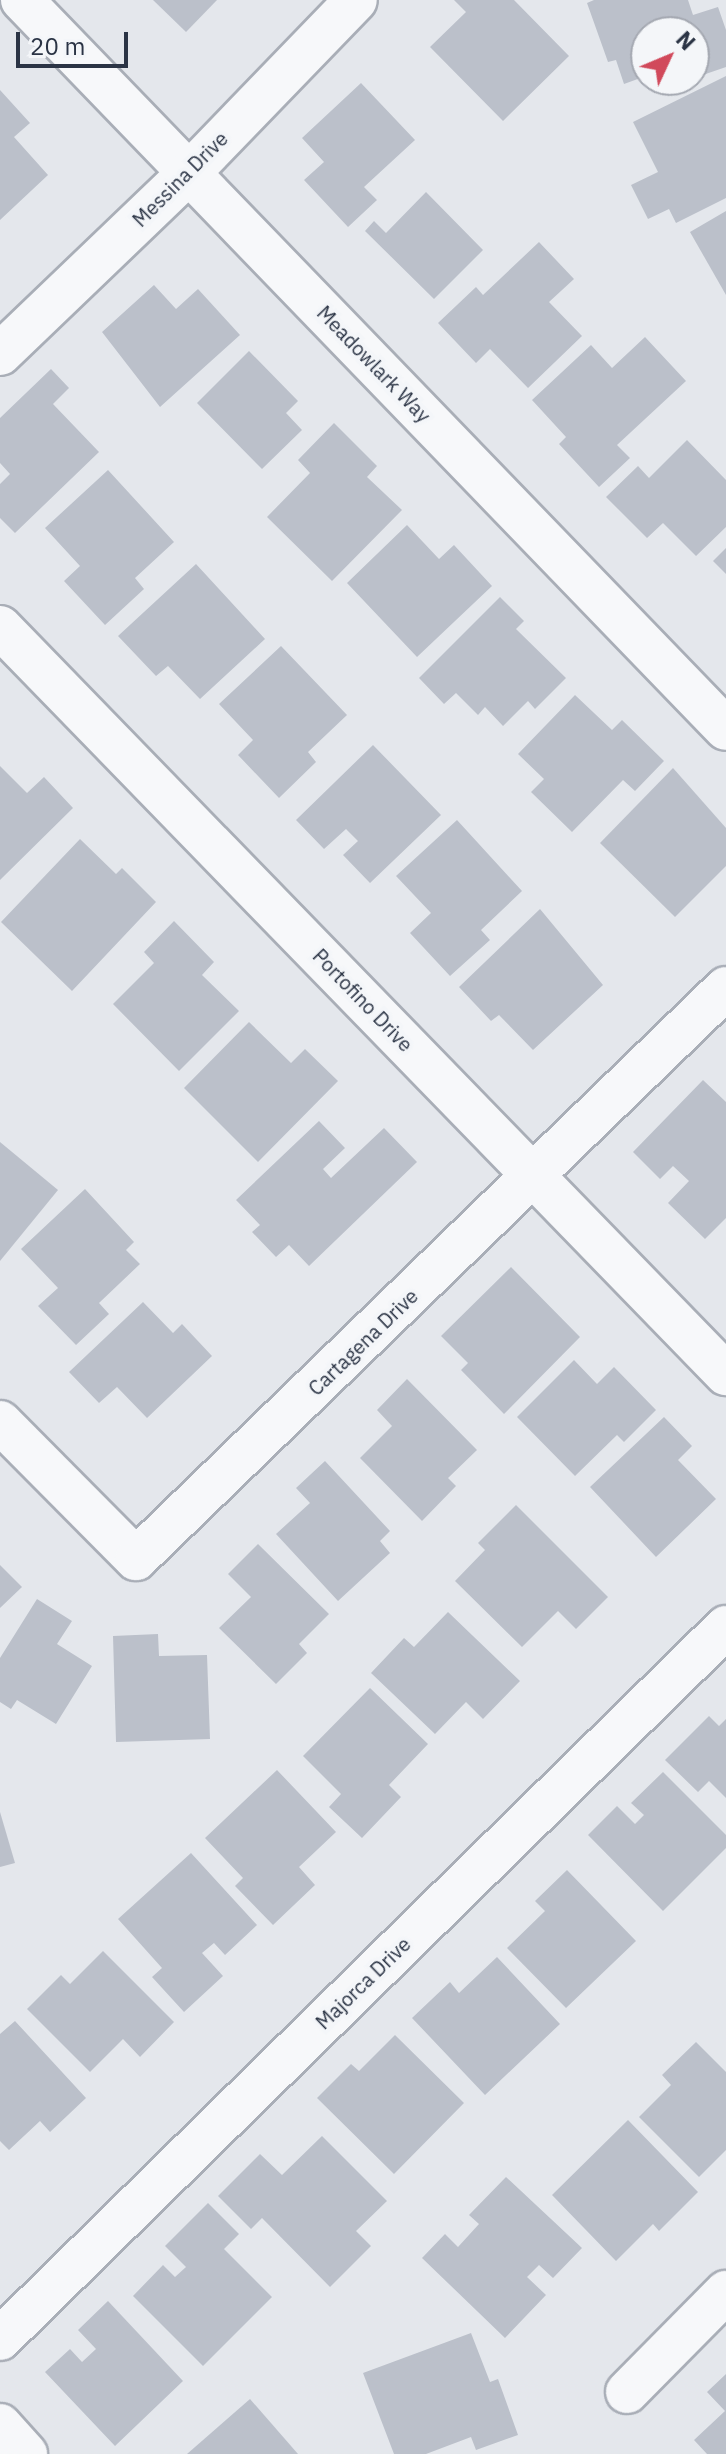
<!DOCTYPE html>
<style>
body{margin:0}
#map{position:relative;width:726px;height:2454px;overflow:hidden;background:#e4e7ec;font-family:"IBM Plex Sans",sans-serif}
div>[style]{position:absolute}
.building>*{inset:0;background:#bbc0ca}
.roads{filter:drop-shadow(2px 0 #a9aeb7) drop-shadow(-2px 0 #a9aeb7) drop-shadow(0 2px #a9aeb7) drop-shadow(0 -2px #a9aeb7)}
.minor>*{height:42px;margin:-21px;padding:0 21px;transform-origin:21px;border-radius:21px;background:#f7f8fa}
span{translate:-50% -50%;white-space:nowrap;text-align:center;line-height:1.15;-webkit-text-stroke:8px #f4f6f9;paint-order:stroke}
.street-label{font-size:20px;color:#2b3445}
.north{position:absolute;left:630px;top:16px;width:80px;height:80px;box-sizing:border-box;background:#f4f6f9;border:2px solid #a4a8b1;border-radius:50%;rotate:46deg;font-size:22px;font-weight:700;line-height:32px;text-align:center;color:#2b3445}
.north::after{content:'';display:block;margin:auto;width:28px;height:36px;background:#d1495b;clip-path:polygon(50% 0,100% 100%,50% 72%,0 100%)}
.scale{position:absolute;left:16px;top:32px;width:112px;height:36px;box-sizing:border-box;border:4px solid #2b3445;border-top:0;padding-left:10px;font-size:24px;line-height:28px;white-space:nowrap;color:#2b3445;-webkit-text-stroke:6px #f4f6f9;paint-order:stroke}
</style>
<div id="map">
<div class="building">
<div style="clip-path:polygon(153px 0,217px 0,186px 32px)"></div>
<div style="clip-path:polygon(454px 0,514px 0,569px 56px,503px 121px,430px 47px,466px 12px)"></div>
<div style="clip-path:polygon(594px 0,688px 0,693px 15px,718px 7px,726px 30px,726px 67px,694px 78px,694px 32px,646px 32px,646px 76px,624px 84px,616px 60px,608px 62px,587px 3px)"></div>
<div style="clip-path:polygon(726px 76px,726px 198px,676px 223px,669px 209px,648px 219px,631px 185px,658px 172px,633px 122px)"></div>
<div style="clip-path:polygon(361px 83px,415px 140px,364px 187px,377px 200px,348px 227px,304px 180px,324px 162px,302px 138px)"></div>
<div style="clip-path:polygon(0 90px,30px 123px,14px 137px,48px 175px,0 220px)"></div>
<div style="clip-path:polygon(426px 192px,483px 250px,434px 299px,365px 231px,374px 221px,386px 233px)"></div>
<div style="clip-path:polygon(726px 211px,726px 295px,690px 232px)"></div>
<div style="clip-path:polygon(539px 242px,574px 279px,549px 302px,582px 336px,528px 388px,490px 349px,476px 363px,438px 323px,476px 287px,483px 295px)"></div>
<div style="clip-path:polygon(154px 285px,176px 309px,198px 289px,240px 335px,160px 407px,102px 332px)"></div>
<div style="clip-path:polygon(645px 337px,686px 381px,617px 445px,630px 458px,599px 487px,559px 444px,566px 437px,532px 400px,591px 345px,612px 368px)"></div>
<div style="clip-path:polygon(249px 351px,298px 401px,286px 413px,302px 430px,262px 469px,197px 403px)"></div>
<div style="clip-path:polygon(51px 369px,69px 388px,53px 404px,99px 452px,15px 533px,0 518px,0 484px,10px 474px,0 463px,0 418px)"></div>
<div style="clip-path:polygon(334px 423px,377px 466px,367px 477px,402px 510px,332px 581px,267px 517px,310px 473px,298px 460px)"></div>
<div style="clip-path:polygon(687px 440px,726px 480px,726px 527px,696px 556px,663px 523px,647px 538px,606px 497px,638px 466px,649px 478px)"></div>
<div style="clip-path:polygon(108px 470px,174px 542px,135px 578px,144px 589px,105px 625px,64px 581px,80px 566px,45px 528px)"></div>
<div style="clip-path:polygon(407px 525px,439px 559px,454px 545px,492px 586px,417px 657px,347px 583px)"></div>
<div style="clip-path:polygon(726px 548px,726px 574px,713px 561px)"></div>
<div style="clip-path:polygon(196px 564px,265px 639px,200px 699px,168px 666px,156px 676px,118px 636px)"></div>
<div style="clip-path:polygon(500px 597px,524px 621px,516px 629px,566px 678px,535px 709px,528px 701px,503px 726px,485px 707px,478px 715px,456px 693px,444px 704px,419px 678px)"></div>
<div style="clip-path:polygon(281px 646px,347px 715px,308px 752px,316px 762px,279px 798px,238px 755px,253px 740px,219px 704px)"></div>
<div style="clip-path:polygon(575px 695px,612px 730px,622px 720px,664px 761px,635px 791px,623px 780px,572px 832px,531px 792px,544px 779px,518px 754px)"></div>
<div style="clip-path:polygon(373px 745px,441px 815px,370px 883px,343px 855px,358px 841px,346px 829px,324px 849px,296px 820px)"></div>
<div style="clip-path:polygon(0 766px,27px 793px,44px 777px,73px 808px,0 880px)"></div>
<div style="clip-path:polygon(673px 768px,726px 828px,726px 866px,675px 917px,600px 843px)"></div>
<div style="clip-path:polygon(457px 820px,522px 891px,481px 930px,490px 940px,450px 976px,410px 933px,431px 913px,396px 876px)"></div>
<div style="clip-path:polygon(80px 839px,116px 874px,122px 868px,156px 902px,72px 991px,1px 922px)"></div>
<div style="clip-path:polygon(540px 909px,603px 985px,533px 1050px,499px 1015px,491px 1021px,459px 987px)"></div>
<div style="clip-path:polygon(174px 921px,214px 962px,202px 975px,239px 1011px,179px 1071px,113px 1004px,154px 963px,144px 952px)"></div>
<div style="clip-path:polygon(249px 1022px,291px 1063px,305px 1049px,338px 1081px,258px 1162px,184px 1088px)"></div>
<div style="clip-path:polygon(703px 1080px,726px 1102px,726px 1218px,705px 1239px,668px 1203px,689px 1181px,673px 1166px,660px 1179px,633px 1152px)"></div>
<div style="clip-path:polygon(319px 1121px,345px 1148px,323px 1169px,331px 1178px,384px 1128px,417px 1162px,309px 1266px,289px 1245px,276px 1257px,252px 1232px,260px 1225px,236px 1200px)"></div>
<div style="clip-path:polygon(0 1142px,58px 1190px,0 1261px)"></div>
<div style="clip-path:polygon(85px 1189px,134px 1242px,126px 1250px,140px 1264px,99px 1303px,109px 1314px,76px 1345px,38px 1306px,58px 1288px,21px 1249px)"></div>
<div style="clip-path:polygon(511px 1267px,580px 1337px,504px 1414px,461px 1370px,468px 1363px,441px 1336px)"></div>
<div style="clip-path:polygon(143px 1302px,173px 1333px,182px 1324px,212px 1356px,147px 1418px,117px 1387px,99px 1403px,69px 1372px)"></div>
<div style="clip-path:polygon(574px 1360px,597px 1384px,614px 1367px,656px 1410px,624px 1442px,617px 1435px,575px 1476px,517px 1417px)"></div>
<div style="clip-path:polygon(407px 1379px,477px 1450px,448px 1478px,456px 1486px,422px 1521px,360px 1458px,392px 1426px,377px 1410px)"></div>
<div style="clip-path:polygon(664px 1417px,692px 1446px,678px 1460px,716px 1499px,656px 1557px,590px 1487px)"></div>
<div style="clip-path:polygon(325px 1461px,390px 1531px,380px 1541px,390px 1553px,338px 1601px,276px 1534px,310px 1503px,296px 1488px)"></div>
<div style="clip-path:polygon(516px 1505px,608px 1597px,576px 1629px,558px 1611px,522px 1647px,455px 1581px,485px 1550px,478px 1543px)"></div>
<div style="clip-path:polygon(258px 1544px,329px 1614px,299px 1644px,307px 1653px,276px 1684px,219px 1628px,251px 1597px,228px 1574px)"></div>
<div style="clip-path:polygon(0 1565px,22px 1587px,0 1608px)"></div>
<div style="clip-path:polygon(37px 1599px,72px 1621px,57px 1644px,92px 1666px,56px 1724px,17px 1700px,11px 1709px,0 1702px,0 1658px)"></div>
<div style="clip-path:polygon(448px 1612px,520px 1681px,483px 1719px,466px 1702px,435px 1734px,371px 1673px,404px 1638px,414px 1647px)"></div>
<div style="clip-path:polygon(158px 1634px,159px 1656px,207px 1655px,210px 1739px,116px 1742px,113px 1636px)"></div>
<div style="clip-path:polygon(370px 1688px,428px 1744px,389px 1785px,401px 1797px,362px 1838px,329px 1807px,341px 1794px,303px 1756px)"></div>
<div style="clip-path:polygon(709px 1716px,719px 1726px,726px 1719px,726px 1798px,709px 1781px,698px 1792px,665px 1760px)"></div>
<div style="clip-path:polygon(277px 1770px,336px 1832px,299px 1867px,315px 1885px,273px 1925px,235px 1886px,243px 1878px,205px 1838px)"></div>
<div style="clip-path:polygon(663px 1772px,726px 1835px,726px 1848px,663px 1911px,588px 1835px,617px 1806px,635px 1824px,644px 1815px,631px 1803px)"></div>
<div style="clip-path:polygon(0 1812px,15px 1863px,0 1867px)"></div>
<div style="clip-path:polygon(191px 1853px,257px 1925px,225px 1955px,214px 1943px,202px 1953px,223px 1976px,184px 2012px,152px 1977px,162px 1968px,118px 1919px)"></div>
<div style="clip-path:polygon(567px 1870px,636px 1941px,566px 2008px,507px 1948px,545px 1911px,535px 1901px)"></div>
<div style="clip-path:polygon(103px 1951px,174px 2022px,140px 2057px,123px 2039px,90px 2072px,27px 2009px,61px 1975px,70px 1984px)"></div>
<div style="clip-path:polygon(497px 1957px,560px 2024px,485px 2095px,412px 2018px,450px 1982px,459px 1993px)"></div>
<div style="clip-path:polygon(15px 2021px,86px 2098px,50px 2132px,40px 2121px,9px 2150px,0 2141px,0 2034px)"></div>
<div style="clip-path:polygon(395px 2035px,464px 2103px,394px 2174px,317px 2098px,351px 2064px,359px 2071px)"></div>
<div style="clip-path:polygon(696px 2042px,726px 2072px,726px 2150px,699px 2177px,639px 2117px,671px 2085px,662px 2075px)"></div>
<div style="clip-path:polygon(628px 2120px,698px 2192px,659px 2231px,653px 2224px,616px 2261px,552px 2195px)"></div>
<div style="clip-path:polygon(322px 2136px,387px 2201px,356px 2231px,371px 2246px,330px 2287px,262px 2218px,251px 2229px,218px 2196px,260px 2154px,282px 2175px)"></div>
<div style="clip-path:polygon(506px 2177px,582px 2248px,553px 2278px,539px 2265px,527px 2277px,546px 2295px,505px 2338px,422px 2258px,445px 2234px,458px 2247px,479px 2224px,469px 2215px)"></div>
<div style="clip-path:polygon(208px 2203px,239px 2234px,224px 2249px,272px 2297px,203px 2366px,133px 2296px,163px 2265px,175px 2277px,186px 2267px,165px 2246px)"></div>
<div style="clip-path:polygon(108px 2301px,183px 2381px,115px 2446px,45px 2372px,70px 2349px,82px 2362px,96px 2349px,78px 2330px)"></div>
<div style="clip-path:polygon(471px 2333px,490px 2382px,498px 2379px,518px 2435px,476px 2450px,471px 2437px,426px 2454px,394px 2454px,363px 2373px)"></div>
<div style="clip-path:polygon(726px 2374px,726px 2454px,707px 2454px,694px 2440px,725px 2411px,707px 2392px)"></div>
<div style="clip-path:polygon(250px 2399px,298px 2454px,187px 2454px)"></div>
</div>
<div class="roads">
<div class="minor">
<div style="left:22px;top:0;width:1013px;rotate:46deg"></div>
<div style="left:0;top:354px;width:262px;rotate:-43.8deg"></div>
<div style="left:189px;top:173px;width:240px;rotate:-46deg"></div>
<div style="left:0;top:627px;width:1042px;rotate:45.82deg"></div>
<div style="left:0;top:1422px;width:193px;rotate:45.2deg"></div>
<div style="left:136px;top:1559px;width:821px;rotate:-44.06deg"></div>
<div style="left:0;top:2339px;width:1017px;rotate:-44.44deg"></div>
<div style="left:627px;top:2392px;width:141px;rotate:-45.3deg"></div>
<div style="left:0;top:2425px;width:39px;rotate:48deg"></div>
</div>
</div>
<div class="street-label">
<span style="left:180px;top:179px;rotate:-45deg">Messina Drive</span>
<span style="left:374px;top:364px;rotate:46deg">Meadowlark Way</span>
<span style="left:363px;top:1000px;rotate:46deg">Portofino Drive</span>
<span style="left:363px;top:1342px;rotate:-44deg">Cartagena Drive</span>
<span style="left:363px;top:1983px;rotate:-44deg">Majorca Drive</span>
</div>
<div class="north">N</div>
<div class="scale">20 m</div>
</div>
